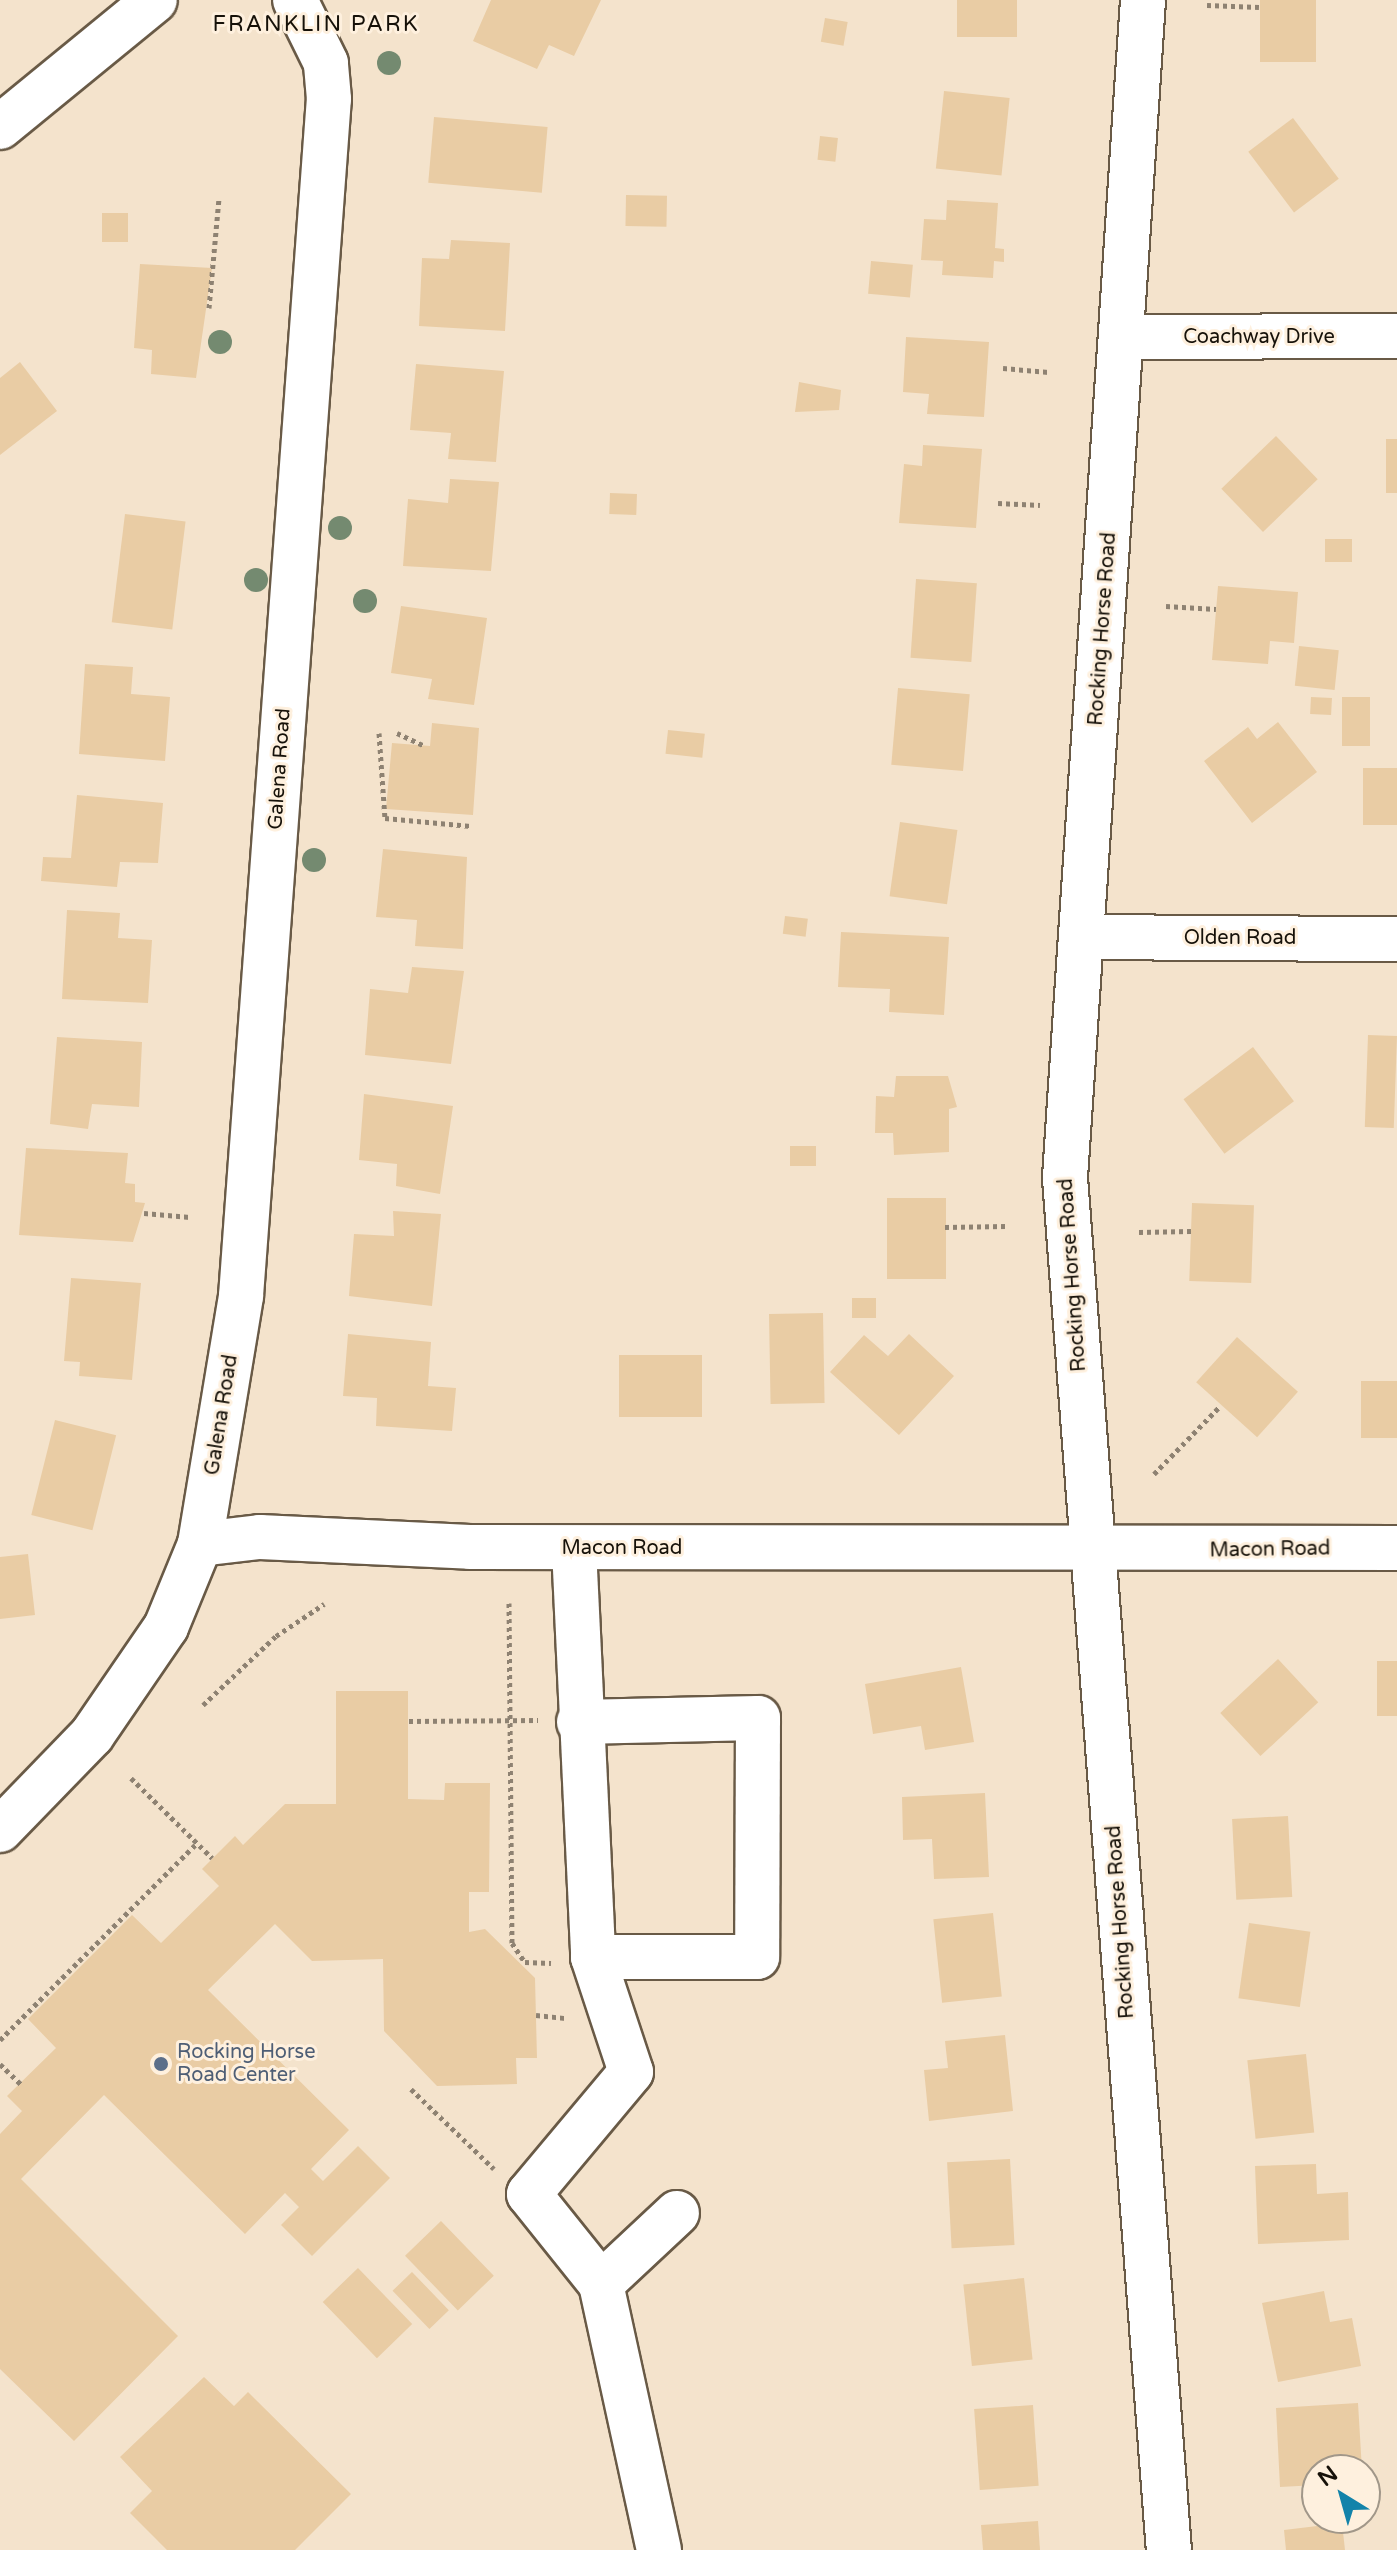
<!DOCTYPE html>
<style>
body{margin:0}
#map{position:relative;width:1397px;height:2550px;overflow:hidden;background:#f4e3cc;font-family:"Varela Round",sans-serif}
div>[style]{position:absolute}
.building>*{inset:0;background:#e9cca4;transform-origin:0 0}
.path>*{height:5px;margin-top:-2.5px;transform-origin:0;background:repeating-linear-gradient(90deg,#8e8272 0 4px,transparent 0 8px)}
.roads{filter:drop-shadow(2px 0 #695a46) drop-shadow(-2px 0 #695a46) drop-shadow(0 2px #695a46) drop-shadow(0 -2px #695a46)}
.minor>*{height:44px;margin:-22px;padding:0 22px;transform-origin:22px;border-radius:22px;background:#fff}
.major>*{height:44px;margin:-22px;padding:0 22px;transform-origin:22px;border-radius:22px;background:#fff}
.trees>*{width:24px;height:24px;margin:-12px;border-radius:50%;background:#748a70}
.dots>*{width:22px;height:22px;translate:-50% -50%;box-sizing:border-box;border:4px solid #fef0de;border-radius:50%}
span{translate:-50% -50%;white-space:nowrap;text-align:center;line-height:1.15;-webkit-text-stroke:6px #fef0de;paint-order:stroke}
.street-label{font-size:20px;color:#161109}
.service-label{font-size:20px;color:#4e5e75}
.left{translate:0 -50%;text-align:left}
.neighbourhood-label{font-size:22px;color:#161109;letter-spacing:2px}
.north{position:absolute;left:1301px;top:2454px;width:80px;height:80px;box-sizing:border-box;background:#fef0de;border:2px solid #a19789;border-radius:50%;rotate:323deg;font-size:22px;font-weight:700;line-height:32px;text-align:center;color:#161109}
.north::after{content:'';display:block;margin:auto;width:28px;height:36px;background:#1383aa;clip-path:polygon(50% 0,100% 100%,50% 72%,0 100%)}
</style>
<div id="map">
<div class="building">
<div style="clip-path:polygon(491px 0,601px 0,574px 56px,549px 45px,537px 69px,473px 41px)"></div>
<div style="left:957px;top:0;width:60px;height:37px"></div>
<div style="left:1260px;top:0;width:56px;height:62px"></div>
<div style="left:825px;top:18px;width:23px;height:24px;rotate:10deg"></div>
<div style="left:944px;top:91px;width:66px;height:78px;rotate:6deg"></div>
<div style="left:434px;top:117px;width:114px;height:66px;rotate:5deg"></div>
<div style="left:1293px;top:118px;width:76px;height:56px;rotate:53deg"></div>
<div style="left:820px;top:136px;width:18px;height:24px;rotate:6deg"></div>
<div style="left:626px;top:195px;width:41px;height:31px;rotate:1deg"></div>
<div style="clip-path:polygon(947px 200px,998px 203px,995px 248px,1004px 249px,1004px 262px,994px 261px,993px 278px,942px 275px,943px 261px,921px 260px,924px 219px,946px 220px)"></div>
<div style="left:102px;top:213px;width:26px;height:29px"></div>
<div style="clip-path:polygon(451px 240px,510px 243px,505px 331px,419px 326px,422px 258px,449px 259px)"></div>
<div style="left:871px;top:261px;width:42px;height:33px;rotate:5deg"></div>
<div style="clip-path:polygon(140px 264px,212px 268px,196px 378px,151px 374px,152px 350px,134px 348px)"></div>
<div style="clip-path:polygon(906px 337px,989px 342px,984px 417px,927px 414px,929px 394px,903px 392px)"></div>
<div style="clip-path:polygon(20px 362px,57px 411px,0 455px,0 378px)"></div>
<div style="clip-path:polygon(416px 364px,504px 371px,496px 462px,448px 459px,451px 433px,410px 430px)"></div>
<div style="clip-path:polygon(799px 382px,841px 390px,839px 410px,795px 412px)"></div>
<div style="left:1276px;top:436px;width:60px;height:76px;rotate:46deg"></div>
<div style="left:1386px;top:439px;width:11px;height:54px"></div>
<div style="clip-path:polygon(923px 445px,982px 449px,976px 528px,899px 523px,904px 464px,922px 466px)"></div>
<div style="clip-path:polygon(450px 479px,499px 482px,491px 571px,403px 566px,408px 499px,448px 503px)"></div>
<div style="left:610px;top:493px;width:27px;height:21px;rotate:2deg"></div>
<div style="left:125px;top:514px;width:61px;height:109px;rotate:7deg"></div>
<div style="left:1325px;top:539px;width:27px;height:23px"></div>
<div style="left:916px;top:579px;width:61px;height:79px;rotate:4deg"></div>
<div style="clip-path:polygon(1218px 586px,1298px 592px,1294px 643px,1270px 641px,1268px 664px,1212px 660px)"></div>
<div style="clip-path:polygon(401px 606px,487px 618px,474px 705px,428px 699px,432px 679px,391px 673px)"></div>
<div style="left:1299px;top:646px;width:40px;height:40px;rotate:6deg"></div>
<div style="clip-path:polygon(85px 664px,133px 667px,131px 694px,170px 697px,165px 761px,79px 754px)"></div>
<div style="left:898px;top:688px;width:72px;height:77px;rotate:5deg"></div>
<div style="left:1311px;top:697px;width:21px;height:17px;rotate:3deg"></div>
<div style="left:1342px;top:697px;width:28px;height:49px"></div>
<div style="clip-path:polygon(1278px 722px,1317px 772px,1252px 823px,1204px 761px,1248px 727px,1257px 739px)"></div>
<div style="clip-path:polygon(432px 723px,479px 728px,473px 815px,386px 809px,392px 743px,430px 746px)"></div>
<div style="left:668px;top:730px;width:37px;height:24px;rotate:6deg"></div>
<div style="left:1363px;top:768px;width:34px;height:57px"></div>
<div style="clip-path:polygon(77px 795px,163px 803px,158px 863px,120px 862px,117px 887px,41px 881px,43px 857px,71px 858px)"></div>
<div style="left:900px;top:822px;width:58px;height:75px;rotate:8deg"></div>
<div style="clip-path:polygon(383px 849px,467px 857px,463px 949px,415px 946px,417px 920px,376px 917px)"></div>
<div style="clip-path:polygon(67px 910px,120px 913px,118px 938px,152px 940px,148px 1003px,62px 999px)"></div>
<div style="left:785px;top:916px;width:23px;height:18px;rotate:7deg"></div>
<div style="clip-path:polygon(841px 932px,949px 937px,944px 1015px,889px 1012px,890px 989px,838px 987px)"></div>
<div style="clip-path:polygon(412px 967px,464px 971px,451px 1064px,365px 1055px,370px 989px,408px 993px)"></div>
<div style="left:1368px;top:1035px;width:29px;height:92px;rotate:2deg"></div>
<div style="clip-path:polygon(57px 1037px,142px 1042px,139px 1107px,92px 1104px,88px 1129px,50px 1124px)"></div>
<div style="left:1253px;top:1047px;width:68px;height:87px;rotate:53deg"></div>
<div style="clip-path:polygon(896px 1076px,948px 1076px,957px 1107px,949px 1109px,949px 1152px,894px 1155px,893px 1133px,875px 1133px,876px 1096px,894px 1097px)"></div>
<div style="clip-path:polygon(364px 1094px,453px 1106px,440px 1194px,396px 1186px,397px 1164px,359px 1160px)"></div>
<div style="left:790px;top:1146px;width:26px;height:20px"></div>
<div style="clip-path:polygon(26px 1148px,128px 1153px,125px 1183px,135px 1184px,135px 1202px,145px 1203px,133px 1242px,19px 1235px)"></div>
<div style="left:946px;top:1198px;width:81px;height:59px;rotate:90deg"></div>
<div style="left:1192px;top:1203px;width:62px;height:78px;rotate:2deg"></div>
<div style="clip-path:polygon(393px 1211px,441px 1214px,432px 1306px,349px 1296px,354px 1234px,394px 1236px)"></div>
<div style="clip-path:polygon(71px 1278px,141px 1283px,132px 1380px,79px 1376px,80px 1362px,64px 1361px)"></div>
<div style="left:852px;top:1298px;width:24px;height:20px"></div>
<div style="left:823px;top:1313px;width:90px;height:54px;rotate:89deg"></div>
<div style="clip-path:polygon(348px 1334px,431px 1342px,428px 1386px,456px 1388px,452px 1431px,376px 1426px,377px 1398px,343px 1396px)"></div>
<div style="clip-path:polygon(909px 1334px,954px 1376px,899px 1435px,830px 1372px,864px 1335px,888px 1356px)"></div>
<div style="left:1237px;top:1337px;width:82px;height:61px;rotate:42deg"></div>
<div style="left:619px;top:1355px;width:83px;height:62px"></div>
<div style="left:1361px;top:1381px;width:36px;height:57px"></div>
<div style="left:55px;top:1420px;width:63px;height:98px;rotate:14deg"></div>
<div style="clip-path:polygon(28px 1554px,35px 1615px,0 1619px,0 1557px)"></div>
<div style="left:1278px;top:1659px;width:59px;height:79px;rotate:47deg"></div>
<div style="left:1377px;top:1661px;width:20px;height:55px"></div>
<div style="clip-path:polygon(961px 1667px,974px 1742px,925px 1750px,921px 1726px,873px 1734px,865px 1684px)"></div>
<div style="clip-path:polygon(336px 1691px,408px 1691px,408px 1799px,444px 1800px,445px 1783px,490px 1783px,489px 1892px,469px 1892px,469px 1932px,485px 1929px,535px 1978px,537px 2058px,516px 2058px,517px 2084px,437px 2086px,384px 2031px,383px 1959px,312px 1961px,275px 1924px,208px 1990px,349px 2130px,311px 2169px,323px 2181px,358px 2146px,390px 2178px,312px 2256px,281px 2225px,299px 2207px,285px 2193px,245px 2234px,104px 2095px,21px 2179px,178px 2336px,74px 2441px,0 2369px,0 2134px,22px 2111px,7px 2096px,56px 2048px,28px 2019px,132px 1915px,161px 1943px,219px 1886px,202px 1869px,235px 1836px,243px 1845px,285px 1804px,336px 1804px)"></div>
<div style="clip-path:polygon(985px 1793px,989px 1877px,934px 1879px,932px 1839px,903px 1840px,902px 1797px)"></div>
<div style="left:1288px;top:1816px;width:81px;height:56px;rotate:87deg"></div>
<div style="left:993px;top:1913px;width:84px;height:60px;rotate:84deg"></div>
<div style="left:1249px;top:1923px;width:62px;height:76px;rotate:8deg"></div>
<div style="clip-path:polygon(1005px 2035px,1013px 2111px,929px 2121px,924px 2070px,948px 2068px,945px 2041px)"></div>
<div style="left:1306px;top:2054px;width:79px;height:59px;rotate:84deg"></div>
<div style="left:1010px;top:2159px;width:86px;height:63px;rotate:87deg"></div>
<div style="clip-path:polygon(1316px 2164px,1317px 2194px,1348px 2192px,1349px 2240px,1258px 2244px,1255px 2166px)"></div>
<div style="left:441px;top:2221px;width:76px;height:50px;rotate:46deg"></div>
<div style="left:358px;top:2268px;width:78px;height:49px;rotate:46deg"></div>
<div style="left:412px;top:2272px;width:53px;height:27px;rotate:46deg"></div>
<div style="left:1024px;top:2278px;width:82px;height:61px;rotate:84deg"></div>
<div style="clip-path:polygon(1324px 2291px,1330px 2322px,1352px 2318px,1361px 2366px,1278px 2382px,1262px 2303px)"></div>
<div style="clip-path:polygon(204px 2377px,234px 2406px,248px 2392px,351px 2494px,295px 2550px,167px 2550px,130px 2513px,152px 2491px,120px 2457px)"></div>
<div style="clip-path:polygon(1358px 2403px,1362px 2470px,1317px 2470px,1317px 2485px,1280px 2487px,1276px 2408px)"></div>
<div style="left:1033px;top:2405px;width:81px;height:59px;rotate:86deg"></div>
<div style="clip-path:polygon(1038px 2521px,1040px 2550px,983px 2550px,981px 2525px)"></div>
<div style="clip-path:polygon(1342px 2523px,1345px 2550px,1286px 2550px,1284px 2530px)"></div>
</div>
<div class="path">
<div style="left:1207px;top:5px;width:52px;rotate:2.2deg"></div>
<div style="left:209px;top:308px;width:110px;rotate:-84.8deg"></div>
<div style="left:1003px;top:368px;width:46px;rotate:5deg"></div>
<div style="left:998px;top:503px;width:42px;rotate:2.7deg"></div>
<div style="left:1166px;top:606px;width:50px;rotate:3.4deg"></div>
<div style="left:379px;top:733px;width:85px;rotate:86deg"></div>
<div style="left:385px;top:818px;width:86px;rotate:5.3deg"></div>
<div style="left:397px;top:733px;width:29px;rotate:25deg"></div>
<div style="left:144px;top:1213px;width:46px;rotate:5deg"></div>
<div style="left:945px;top:1227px;width:61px;rotate:-0.9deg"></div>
<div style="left:1139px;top:1232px;width:52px;rotate:-1.1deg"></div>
<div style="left:1154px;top:1474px;width:96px;rotate:-45.8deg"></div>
<div style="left:509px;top:1603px;width:340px;rotate:89.5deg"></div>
<div style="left:512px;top:1943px;width:23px;rotate:56deg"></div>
<div style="left:525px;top:1962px;width:26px;rotate:2deg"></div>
<div style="left:203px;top:1705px;width:100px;rotate:-43.4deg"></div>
<div style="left:276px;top:1636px;width:58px;rotate:-33.7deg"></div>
<div style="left:409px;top:1721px;width:129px;rotate:-0.4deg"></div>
<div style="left:131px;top:1778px;width:114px;rotate:44.6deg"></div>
<div style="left:536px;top:2015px;width:30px;rotate:6deg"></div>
<div style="left:0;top:2040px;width:279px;rotate:-45deg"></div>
<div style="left:0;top:2064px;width:29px;rotate:44deg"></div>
<div style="left:411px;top:2089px;width:115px;rotate:43.9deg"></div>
</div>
<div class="roads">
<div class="minor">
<div style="left:1143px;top:0;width:1181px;rotate:93.79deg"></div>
<div style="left:1065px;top:1178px;width:1376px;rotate:85.67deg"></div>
<div style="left:1122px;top:337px;width:275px;rotate:-0.2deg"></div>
<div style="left:1082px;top:937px;width:315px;rotate:0.4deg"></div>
<div style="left:200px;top:1544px;width:251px;rotate:-80.6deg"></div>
<div style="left:241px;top:1296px;width:1200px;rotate:-85.8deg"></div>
<div style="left:329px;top:99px;width:36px;rotate:-95deg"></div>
<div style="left:326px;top:63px;width:70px;rotate:-116.2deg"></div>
<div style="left:574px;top:1548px;width:409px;rotate:87.3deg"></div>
<div style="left:593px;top:1957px;width:121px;rotate:71.7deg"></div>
<div style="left:631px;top:2072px;width:159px;rotate:129.9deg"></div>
<div style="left:529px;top:2194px;width:115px;rotate:51.3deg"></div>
<div style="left:579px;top:1722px;width:179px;rotate:-1.3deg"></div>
<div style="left:758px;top:1718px;width:239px;rotate:90.2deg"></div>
<div style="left:757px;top:1957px;width:164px;rotate:180deg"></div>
<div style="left:0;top:1830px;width:132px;rotate:-45.9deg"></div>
<div style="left:92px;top:1735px;width:131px;rotate:-55.6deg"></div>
<div style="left:166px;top:1627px;width:90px;rotate:-67.7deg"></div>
<div style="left:200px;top:1544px;width:60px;rotate:-6.7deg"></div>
<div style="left:260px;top:1537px;width:210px;rotate:2.7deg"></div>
<div style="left:470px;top:1547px;width:927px;rotate:0.06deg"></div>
<div style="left:659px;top:2550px;width:272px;rotate:-102.3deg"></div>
<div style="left:601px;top:2284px;width:104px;rotate:-43.1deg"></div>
</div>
<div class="major">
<div style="left:0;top:127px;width:200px;rotate:-39.3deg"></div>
</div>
</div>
<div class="trees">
<div style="left:389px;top:63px"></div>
<div style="left:220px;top:342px"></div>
<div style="left:340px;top:528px"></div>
<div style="left:256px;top:580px"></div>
<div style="left:365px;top:601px"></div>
<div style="left:314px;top:860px"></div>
</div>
<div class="dots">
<div style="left:161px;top:2064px;background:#5c6f8a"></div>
</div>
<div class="street-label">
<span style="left:1259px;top:337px">Coachway Drive</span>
<span style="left:1103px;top:629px;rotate:-86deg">Rocking Horse Road</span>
<span style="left:280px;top:769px;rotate:-86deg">Galena Road</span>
<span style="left:1240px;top:938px">Olden Road</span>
<span style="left:1073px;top:1275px;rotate:-94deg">Rocking Horse Road</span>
<span style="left:222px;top:1415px;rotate:-81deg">Galena Road</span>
<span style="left:622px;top:1548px">Macon Road</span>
<span style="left:1270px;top:1550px;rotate:-1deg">Macon Road</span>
<span style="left:1121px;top:1922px;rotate:-94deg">Rocking Horse Road</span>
</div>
<div class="service-label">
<span class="left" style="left:177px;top:2064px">Rocking Horse<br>Road Center</span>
</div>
<div class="neighbourhood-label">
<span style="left:316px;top:25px">FRANKLIN PARK</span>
</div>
<div class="north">N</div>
</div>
